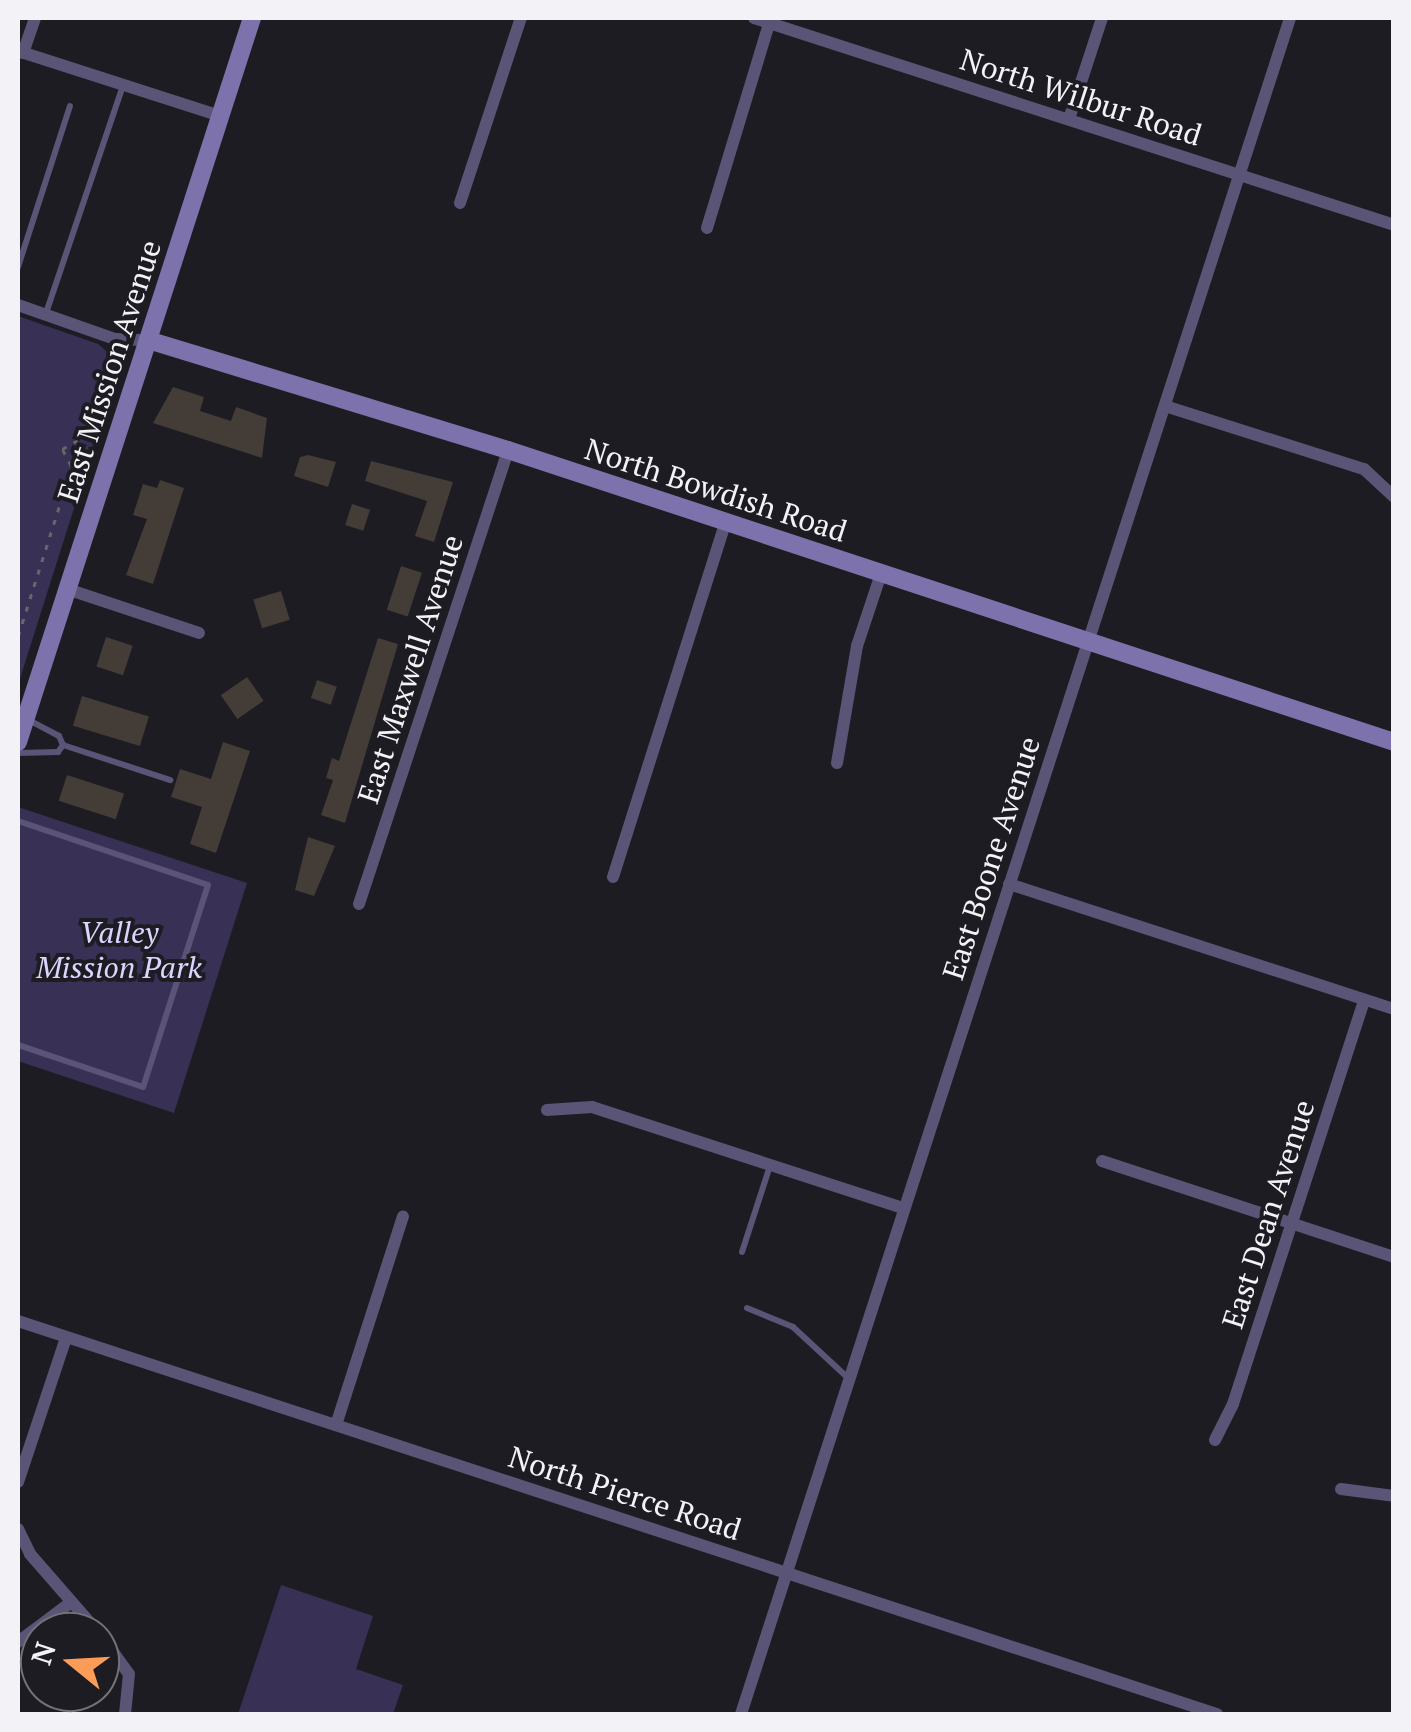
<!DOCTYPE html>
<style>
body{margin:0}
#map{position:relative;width:1411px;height:1732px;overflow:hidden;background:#1d1c22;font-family:"PT Serif",serif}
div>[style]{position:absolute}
.green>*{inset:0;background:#383055}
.building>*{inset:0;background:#433c37;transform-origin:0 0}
.path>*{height:2.5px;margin-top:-1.25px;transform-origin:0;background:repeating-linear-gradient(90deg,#67666b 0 5px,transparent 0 13px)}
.lane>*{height:6px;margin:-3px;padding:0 3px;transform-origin:3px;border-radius:3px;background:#5a5477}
.street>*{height:12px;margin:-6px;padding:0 6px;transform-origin:6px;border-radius:6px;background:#5a5477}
.secondary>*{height:18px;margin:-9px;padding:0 9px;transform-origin:9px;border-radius:9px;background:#7d72ab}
span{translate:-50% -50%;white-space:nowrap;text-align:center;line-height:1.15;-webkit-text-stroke:8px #1d1c22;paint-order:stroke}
.street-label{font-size:30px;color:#f3f2f7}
.park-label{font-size:30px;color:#dbd4ff;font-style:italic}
.frame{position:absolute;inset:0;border:20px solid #f3f2f7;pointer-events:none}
.north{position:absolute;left:20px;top:1612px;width:100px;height:100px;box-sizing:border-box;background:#1d1c22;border:2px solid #737277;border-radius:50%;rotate:288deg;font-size:28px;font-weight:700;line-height:40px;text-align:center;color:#f3f2f7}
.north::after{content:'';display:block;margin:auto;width:35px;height:45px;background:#fd9c56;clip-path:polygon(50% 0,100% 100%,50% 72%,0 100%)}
</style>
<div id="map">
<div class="green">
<div style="clip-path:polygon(18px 316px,98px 344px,120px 363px,18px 685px)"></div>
<div style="clip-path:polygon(18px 807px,247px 883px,174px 1113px,18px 1061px)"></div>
<div style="clip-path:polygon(281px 1585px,373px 1616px,356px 1669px,403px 1685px,393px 1714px,238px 1714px)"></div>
</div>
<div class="building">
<div style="clip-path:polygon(173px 387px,204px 397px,200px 411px,231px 421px,236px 407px,267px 418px,262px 458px,153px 423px)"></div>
<div style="clip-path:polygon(308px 455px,336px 462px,328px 487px,294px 476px,300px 457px)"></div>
<div style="clip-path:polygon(371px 461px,453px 482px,434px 542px,415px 536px,427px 501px,365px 481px)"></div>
<div style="clip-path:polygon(160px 480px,184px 488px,153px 584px,126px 575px,147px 519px,133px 515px,143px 484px,157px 488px)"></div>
<div style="left:352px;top:504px;width:19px;height:22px;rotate:18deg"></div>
<div style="left:401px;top:566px;width:22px;height:46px;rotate:18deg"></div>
<div style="left:281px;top:591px;width:30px;height:29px;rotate:73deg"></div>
<div style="left:106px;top:637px;width:28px;height:31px;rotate:18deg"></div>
<div style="clip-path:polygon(378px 638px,398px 644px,345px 823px,321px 815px,333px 780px,326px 778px,332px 758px,339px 761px)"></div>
<div style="left:247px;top:677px;width:29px;height:32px;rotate:55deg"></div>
<div style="left:317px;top:680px;width:21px;height:19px;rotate:19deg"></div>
<div style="left:82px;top:696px;width:70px;height:31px;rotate:17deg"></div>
<div style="clip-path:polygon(223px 742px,250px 751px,216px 853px,190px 844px,202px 807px,171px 797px,180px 769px,211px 779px)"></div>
<div style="left:67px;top:775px;width:60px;height:27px;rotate:18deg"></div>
<div style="clip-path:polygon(308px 837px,335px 846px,314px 896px,295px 890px)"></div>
</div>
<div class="path">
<div style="left:71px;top:466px;width:19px;rotate:-118deg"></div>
<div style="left:62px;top:449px;width:18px;rotate:-29deg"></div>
<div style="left:18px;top:636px;width:244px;rotate:-72.4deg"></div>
<div style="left:92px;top:403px;width:40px;rotate:-53deg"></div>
<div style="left:116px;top:371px;width:17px;rotate:-103deg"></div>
</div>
<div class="lane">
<div style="left:18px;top:267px;width:169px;rotate:-72.1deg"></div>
<div style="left:46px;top:313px;width:241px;rotate:-71.3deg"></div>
<div style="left:63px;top:745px;width:113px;rotate:18.1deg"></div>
<div style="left:18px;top:753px;width:40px;rotate:-1.4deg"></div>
<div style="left:58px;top:752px;width:9px;rotate:-54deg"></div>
<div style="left:63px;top:745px;width:10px;rotate:-114deg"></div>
<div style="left:59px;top:736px;width:34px;rotate:-152deg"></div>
<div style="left:18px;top:821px;width:200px;rotate:18.6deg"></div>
<div style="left:208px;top:885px;width:212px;rotate:107.8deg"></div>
<div style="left:143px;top:1087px;width:132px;rotate:-161.4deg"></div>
<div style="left:742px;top:1252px;width:90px;rotate:-72deg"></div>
<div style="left:747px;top:1308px;width:50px;rotate:22.4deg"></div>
<div style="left:793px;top:1327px;width:74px;rotate:42.8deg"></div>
</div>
<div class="street">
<div style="left:754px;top:18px;width:673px;rotate:17.92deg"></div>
<div style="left:18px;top:51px;width:213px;rotate:17.8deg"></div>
<div style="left:23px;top:53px;width:37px;rotate:-71deg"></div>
<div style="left:1069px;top:119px;width:106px;rotate:-71.9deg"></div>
<div style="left:460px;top:203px;width:195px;rotate:-71.8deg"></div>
<div style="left:707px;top:228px;width:220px;rotate:-73.1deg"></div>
<div style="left:18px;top:305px;width:103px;rotate:19.3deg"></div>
<div style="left:115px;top:339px;width:33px;rotate:2deg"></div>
<div style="left:1165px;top:406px;width:209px;rotate:17.6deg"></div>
<div style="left:1364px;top:469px;width:41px;rotate:43deg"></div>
<div style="left:67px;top:589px;width:139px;rotate:18.4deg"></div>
<div style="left:837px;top:763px;width:119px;rotate:-80.3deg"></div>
<div style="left:857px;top:646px;width:76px;rotate:-71.6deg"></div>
<div style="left:613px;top:877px;width:371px;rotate:-72.4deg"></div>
<div style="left:1009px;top:884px;width:405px;rotate:18deg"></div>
<div style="left:359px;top:904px;width:478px;rotate:-71.8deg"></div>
<div style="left:547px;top:1110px;width:45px;rotate:-3.8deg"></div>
<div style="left:592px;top:1107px;width:326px;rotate:18deg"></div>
<div style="left:1102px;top:1161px;width:307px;rotate:18.2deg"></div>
<div style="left:18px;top:1321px;width:1262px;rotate:18.15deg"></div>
<div style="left:336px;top:1425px;width:219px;rotate:-72.2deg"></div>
<div style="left:1215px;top:1440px;width:40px;rotate:-63.4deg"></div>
<div style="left:1233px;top:1404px;width:425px;rotate:-72deg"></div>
<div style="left:18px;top:1482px;width:152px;rotate:-71.6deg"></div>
<div style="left:1341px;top:1489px;width:53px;rotate:7.5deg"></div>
<div style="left:18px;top:1529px;width:28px;rotate:64deg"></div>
<div style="left:30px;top:1554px;width:103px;rotate:48.9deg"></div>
<div style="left:100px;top:1634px;width:49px;rotate:54.1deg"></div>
<div style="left:129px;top:1674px;width:40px;rotate:95.7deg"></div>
<div style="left:18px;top:1642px;width:65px;rotate:-36.9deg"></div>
<div style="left:741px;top:1714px;width:1783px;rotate:-72.06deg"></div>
</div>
<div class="secondary">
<div style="left:148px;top:340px;width:376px;rotate:17deg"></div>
<div style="left:508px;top:450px;width:933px;rotate:18.24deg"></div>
<div style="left:18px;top:742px;width:761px;rotate:-72.09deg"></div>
</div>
<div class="street-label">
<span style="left:1081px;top:97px;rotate:18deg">North Wilbur Road</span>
<span style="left:109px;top:371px;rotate:-72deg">East Mission Avenue</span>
<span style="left:716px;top:490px;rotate:18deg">North Bowdish Road</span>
<span style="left:410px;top:669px;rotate:-72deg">East Maxwell Avenue</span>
<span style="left:991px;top:858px;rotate:-72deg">East Boone Avenue</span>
<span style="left:1268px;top:1214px;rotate:-72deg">East Dean Avenue</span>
<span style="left:625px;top:1493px;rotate:18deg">North Pierce Road</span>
</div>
<div class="park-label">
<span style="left:119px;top:949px">Valley<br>Mission Park</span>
</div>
<div class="frame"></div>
<div class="north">N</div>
</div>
